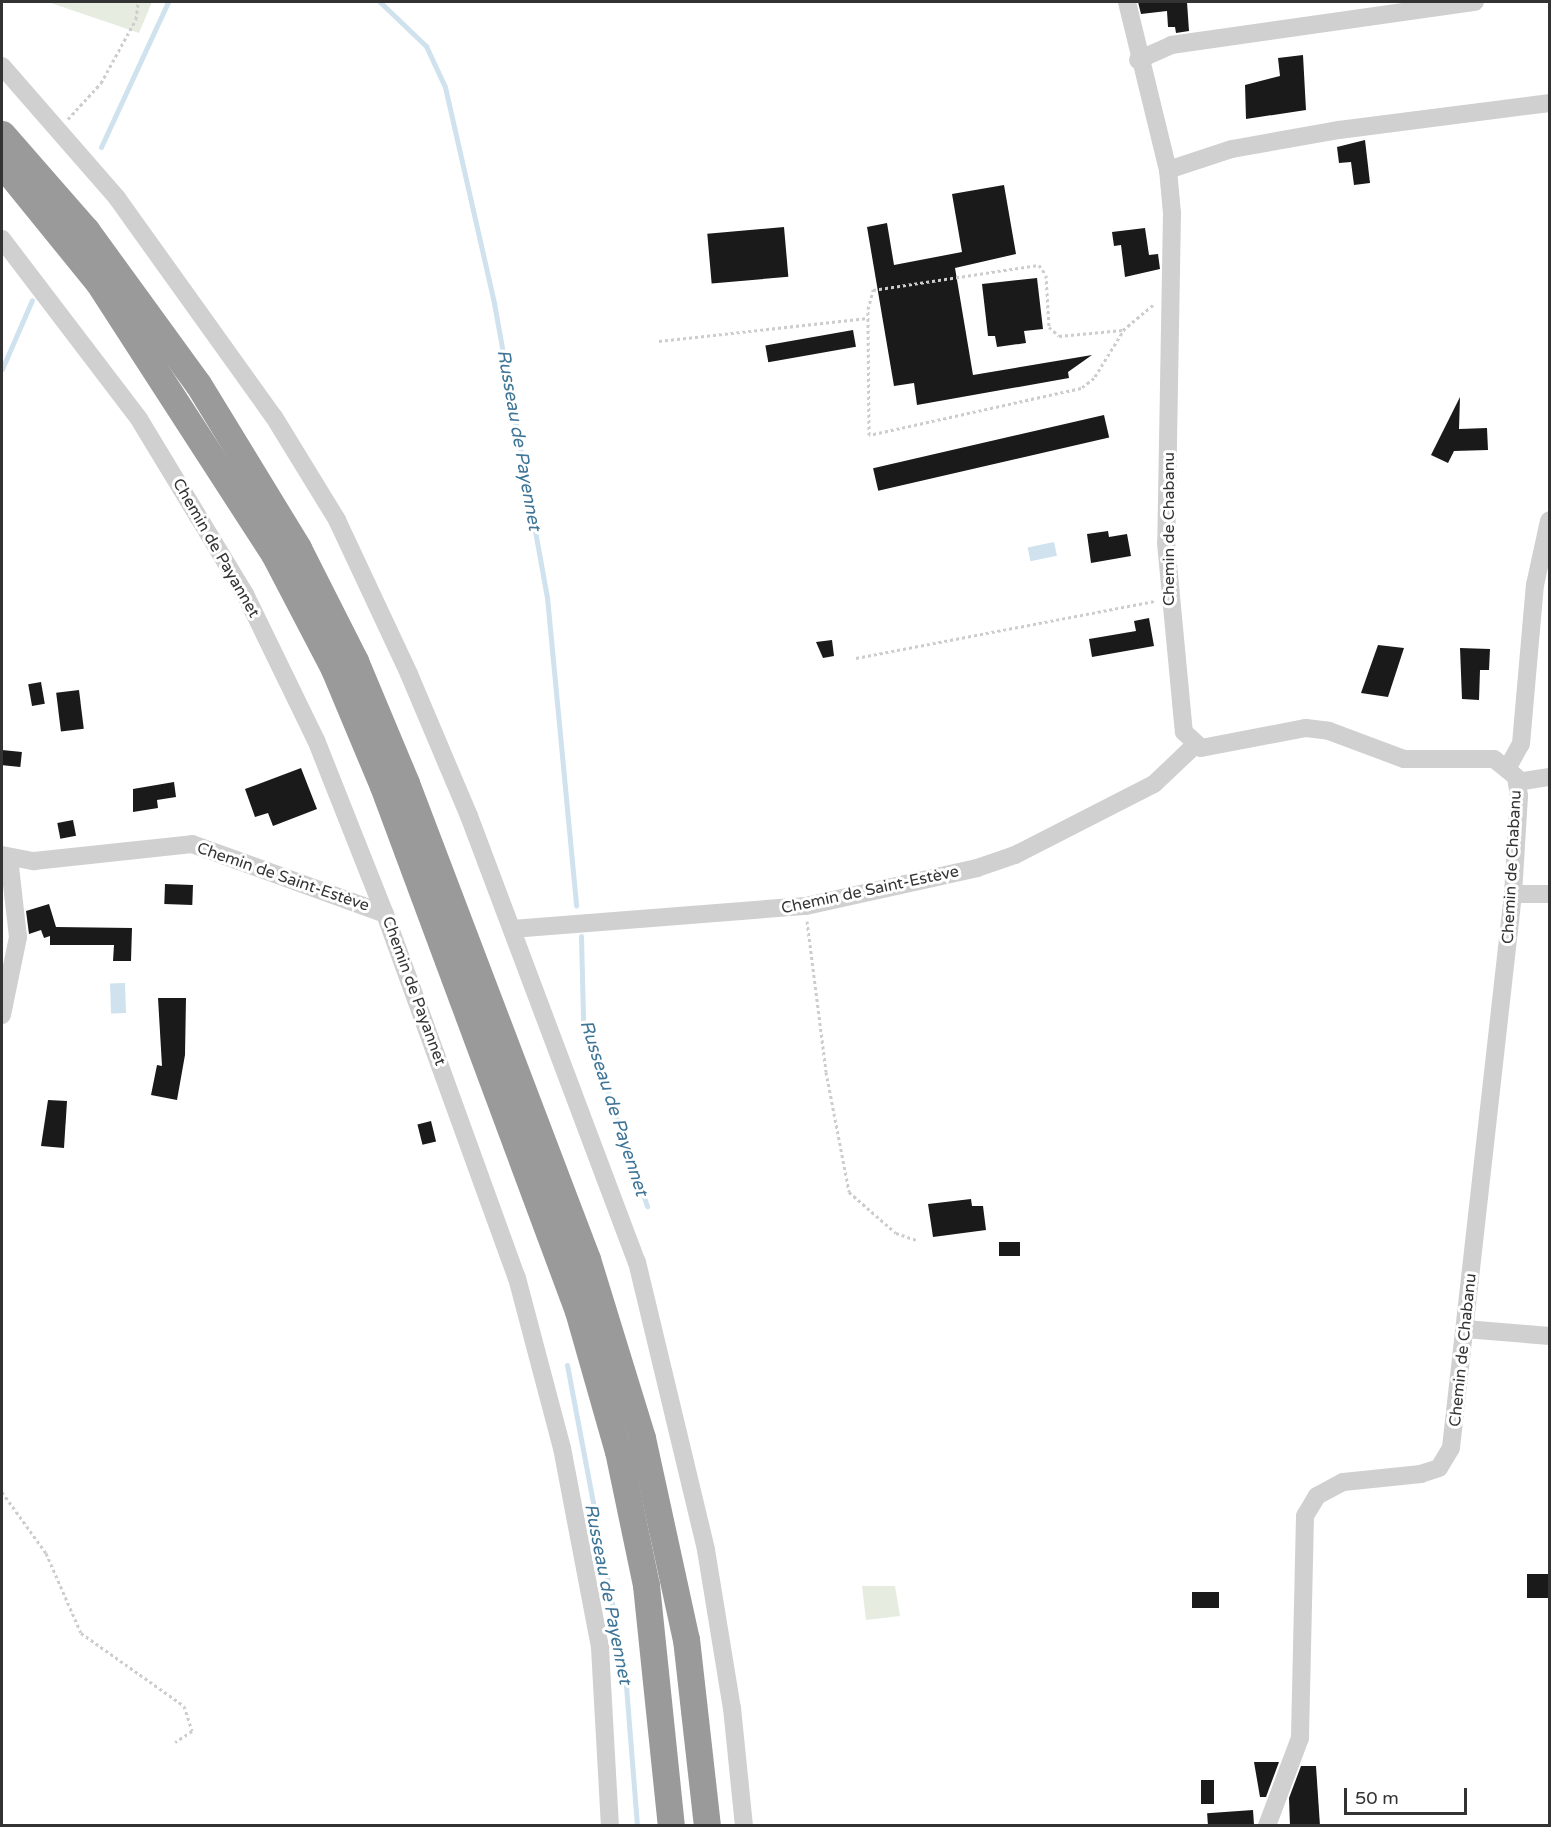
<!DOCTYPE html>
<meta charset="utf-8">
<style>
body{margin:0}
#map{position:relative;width:1551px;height:1827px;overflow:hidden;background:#fff;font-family:"Varela Round",sans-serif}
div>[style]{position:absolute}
.green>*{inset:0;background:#e6ecdf}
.water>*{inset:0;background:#cfe2ee;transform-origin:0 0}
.stream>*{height:5px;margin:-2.5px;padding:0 2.5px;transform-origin:2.5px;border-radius:2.5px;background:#cfe2ee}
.building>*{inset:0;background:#1a1a1a;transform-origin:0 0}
.path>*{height:3px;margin-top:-1.5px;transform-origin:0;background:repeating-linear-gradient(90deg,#cdcdcd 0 3px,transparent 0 6px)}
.minor>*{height:18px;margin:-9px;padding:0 9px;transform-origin:9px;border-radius:9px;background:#d0d0d0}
.highway>*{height:27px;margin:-13.5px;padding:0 13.5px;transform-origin:13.5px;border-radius:13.5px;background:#9a9a9a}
span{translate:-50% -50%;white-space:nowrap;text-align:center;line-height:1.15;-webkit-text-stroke:6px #fff;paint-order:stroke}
.street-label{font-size:16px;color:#333}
.water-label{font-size:18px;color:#3f7597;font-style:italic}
.frame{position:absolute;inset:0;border:3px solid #333;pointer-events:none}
.scale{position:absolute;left:1344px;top:1788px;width:123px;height:27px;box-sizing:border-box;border:3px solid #333;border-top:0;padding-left:8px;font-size:18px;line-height:21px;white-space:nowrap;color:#333;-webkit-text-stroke:4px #fff;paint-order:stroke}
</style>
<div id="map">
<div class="green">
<div style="clip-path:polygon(48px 2px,152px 2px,139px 33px)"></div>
<div style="clip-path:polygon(862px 1586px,895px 1586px,900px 1616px,866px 1620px)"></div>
</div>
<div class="water">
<div style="left:1054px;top:542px;width:14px;height:27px;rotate:78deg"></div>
<div style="left:125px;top:983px;width:30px;height:15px;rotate:88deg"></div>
</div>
<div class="stream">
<div style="left:380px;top:2px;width:64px;rotate:43.7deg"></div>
<div style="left:426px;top:46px;width:45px;rotate:65.1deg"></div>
<div style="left:445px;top:87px;width:221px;rotate:77.2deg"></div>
<div style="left:494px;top:303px;width:299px;rotate:79.8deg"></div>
<div style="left:547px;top:597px;width:310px;rotate:84.6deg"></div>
<div style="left:101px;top:147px;width:160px;rotate:-65.2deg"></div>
<div style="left:2px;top:369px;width:75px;rotate:-66.5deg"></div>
<div style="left:581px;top:936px;width:84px;rotate:88.6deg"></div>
<div style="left:583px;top:1020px;width:197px;rotate:71deg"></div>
<div style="left:567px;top:1365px;width:313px;rotate:79.3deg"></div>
<div style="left:625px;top:1673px;width:153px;rotate:85.5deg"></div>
</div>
<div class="building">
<div style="clip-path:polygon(1138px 2px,1187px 2px,1189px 31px,1176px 33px,1175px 27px,1168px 27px,1167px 11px,1141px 14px)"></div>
<div style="clip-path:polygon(1303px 55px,1306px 110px,1246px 119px,1245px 85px,1280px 76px,1278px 58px)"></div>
<div style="clip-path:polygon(1365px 140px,1370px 183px,1354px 185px,1351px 162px,1339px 163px,1337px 147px)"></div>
<div style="clip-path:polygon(1004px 185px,1016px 254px,955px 268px,973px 375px,1092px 355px,1068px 372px,1069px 378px,917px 405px,914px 383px,894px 386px,867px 227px,887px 223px,894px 265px,962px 252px,952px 194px)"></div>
<div style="left:784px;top:227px;width:50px;height:77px;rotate:85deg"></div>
<div style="clip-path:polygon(1145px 228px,1149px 255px,1158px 254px,1160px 269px,1125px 277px,1121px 245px,1114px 246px,1112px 232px)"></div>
<div style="clip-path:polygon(1037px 278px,1043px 329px,1024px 331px,1026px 343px,997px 347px,995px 336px,988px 336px,982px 284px)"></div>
<div style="left:853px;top:330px;width:17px;height:89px;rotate:80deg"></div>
<div style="clip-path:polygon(1460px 397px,1459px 429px,1487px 428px,1488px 450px,1454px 451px,1448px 463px,1431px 455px)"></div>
<div style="left:1104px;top:415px;width:23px;height:237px;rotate:77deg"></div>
<div style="clip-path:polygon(1108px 531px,1109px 537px,1127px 534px,1131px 556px,1091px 563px,1087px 534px)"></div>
<div style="clip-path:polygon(1149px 618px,1154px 646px,1092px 657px,1089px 639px,1136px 631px,1134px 621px)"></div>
<div style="clip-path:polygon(832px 640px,834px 656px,823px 658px,816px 642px)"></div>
<div style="clip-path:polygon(1378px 645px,1404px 648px,1388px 697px,1361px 693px)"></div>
<div style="clip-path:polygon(1460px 648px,1490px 649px,1489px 670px,1480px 670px,1479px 700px,1462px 699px)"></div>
<div style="left:41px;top:682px;width:22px;height:13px;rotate:80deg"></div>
<div style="left:79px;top:690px;width:39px;height:23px;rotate:83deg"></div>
<div style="left:2px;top:750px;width:20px;height:15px;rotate:6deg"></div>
<div style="clip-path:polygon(301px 768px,317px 809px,273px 826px,268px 813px,255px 817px,245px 789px)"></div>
<div style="clip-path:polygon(174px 782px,176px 797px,157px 800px,158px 808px,133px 812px,133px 789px)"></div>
<div style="left:73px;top:820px;width:16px;height:16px;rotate:79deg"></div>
<div style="left:165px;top:884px;width:28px;height:20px;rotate:2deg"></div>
<div style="clip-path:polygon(49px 904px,56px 927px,132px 928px,131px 961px,113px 961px,114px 945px,50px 945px,50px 936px,44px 938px,41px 930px,29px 934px,26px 911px)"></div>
<div style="clip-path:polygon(158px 998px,186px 998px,185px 1055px,177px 1100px,151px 1095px,157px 1065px,162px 1066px)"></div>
<div style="clip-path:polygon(48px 1100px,67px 1101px,64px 1148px,41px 1146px)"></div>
<div style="left:431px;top:1121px;width:21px;height:14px;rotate:76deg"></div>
<div style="clip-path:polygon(971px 1199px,972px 1206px,983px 1206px,986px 1230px,933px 1237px,928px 1204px)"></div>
<div style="left:999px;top:1242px;width:21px;height:14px"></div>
<div style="left:1527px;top:1574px;width:23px;height:24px"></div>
<div style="left:1192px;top:1592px;width:27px;height:16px"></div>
<div style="clip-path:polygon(1254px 1762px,1279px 1762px,1266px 1797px,1260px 1797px)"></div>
<div style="clip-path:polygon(1301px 1766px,1316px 1766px,1320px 1826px,1290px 1826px,1289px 1798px)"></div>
<div style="left:1214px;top:1780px;width:24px;height:13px;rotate:90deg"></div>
<div style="left:1253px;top:1810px;width:16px;height:46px;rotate:86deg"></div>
</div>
<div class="path">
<div style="left:68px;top:119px;width:49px;rotate:-47.5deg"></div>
<div style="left:101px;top:83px;width:73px;rotate:-61.3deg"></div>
<div style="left:136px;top:19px;width:17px;rotate:-83deg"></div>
<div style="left:1125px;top:328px;width:59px;rotate:121.8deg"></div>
<div style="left:1094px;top:378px;width:16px;rotate:142deg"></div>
<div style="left:1081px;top:388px;width:217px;rotate:167.5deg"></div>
<div style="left:869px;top:435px;width:126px;rotate:-90.5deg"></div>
<div style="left:868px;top:309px;width:20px;rotate:-75deg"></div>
<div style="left:873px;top:290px;width:168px;rotate:-8.6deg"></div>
<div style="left:1039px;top:265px;width:12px;rotate:55deg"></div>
<div style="left:1046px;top:275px;width:52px;rotate:86.7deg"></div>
<div style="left:1049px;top:327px;width:13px;rotate:42deg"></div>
<div style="left:1059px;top:336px;width:64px;rotate:-5.4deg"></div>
<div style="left:1123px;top:330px;width:40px;rotate:-40deg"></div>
<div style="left:659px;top:341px;width:210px;rotate:-6.3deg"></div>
<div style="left:856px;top:658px;width:304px;rotate:-10.8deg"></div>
<div style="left:807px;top:921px;width:152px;rotate:82.8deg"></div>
<div style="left:826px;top:1072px;width:122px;rotate:79.1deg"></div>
<div style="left:849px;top:1192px;width:62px;rotate:41.1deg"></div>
<div style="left:896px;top:1233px;width:21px;rotate:19deg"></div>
<div style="left:2px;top:1492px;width:75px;rotate:54.2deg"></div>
<div style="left:46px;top:1553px;width:87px;rotate:66.4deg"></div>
<div style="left:81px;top:1633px;width:126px;rotate:35.3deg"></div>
<div style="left:184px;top:1706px;width:26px;rotate:72deg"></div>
<div style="left:192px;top:1731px;width:20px;rotate:147deg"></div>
</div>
<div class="minor">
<div style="left:1127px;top:2px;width:173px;rotate:76.3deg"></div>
<div style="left:1168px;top:170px;width:43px;rotate:84.7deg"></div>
<div style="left:1172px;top:213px;width:330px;rotate:91deg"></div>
<div style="left:1166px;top:543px;width:190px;rotate:84.6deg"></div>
<div style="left:1184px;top:732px;width:23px;rotate:43deg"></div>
<div style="left:1201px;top:748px;width:107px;rotate:-10.8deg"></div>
<div style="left:1306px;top:728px;width:23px;rotate:7deg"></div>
<div style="left:1329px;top:731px;width:80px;rotate:20.5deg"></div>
<div style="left:1404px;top:759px;width:90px"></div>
<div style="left:1494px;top:759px;width:28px;rotate:39deg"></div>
<div style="left:1516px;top:777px;width:19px;rotate:81deg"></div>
<div style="left:1519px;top:796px;width:98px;rotate:93.5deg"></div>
<div style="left:1513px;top:894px;width:557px;rotate:96.39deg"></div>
<div style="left:1451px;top:1448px;width:23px;rotate:121deg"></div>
<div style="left:1439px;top:1468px;width:19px;rotate:162deg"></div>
<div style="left:1421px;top:1474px;width:78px;rotate:174.1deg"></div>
<div style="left:1343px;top:1482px;width:30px;rotate:152deg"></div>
<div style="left:1317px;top:1496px;width:23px;rotate:121deg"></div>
<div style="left:1305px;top:1516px;width:222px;rotate:91.3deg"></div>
<div style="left:1300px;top:1738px;width:94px;rotate:110.6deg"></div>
<div style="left:1138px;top:60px;width:36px;rotate:-24deg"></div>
<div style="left:1171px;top:45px;width:307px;rotate:-8.1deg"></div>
<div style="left:2px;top:66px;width:175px;rotate:48.9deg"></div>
<div style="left:117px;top:198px;width:269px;rotate:54.4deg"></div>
<div style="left:274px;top:417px;width:121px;rotate:58.5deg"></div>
<div style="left:337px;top:520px;width:170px;rotate:64.9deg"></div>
<div style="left:409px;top:674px;width:154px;rotate:67.1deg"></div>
<div style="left:469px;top:816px;width:477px;rotate:69.4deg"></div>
<div style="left:637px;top:1262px;width:296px;rotate:76.5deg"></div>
<div style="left:706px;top:1550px;width:160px;rotate:80.7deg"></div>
<div style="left:732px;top:1708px;width:119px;rotate:84.2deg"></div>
<div style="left:1168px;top:170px;width:67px;rotate:-18.2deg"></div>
<div style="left:1232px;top:149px;width:109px;rotate:-10.1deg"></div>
<div style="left:1339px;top:130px;width:213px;rotate:-7.3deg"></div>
<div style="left:2px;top:239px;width:226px;rotate:52.7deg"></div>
<div style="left:139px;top:419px;width:205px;rotate:58.8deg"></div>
<div style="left:245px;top:594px;width:162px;rotate:64.1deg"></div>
<div style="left:316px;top:740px;width:187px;rotate:68.4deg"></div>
<div style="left:385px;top:914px;width:387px;rotate:70.1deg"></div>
<div style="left:517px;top:1278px;width:176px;rotate:75.2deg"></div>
<div style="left:562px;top:1448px;width:204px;rotate:79.2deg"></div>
<div style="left:600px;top:1648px;width:178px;rotate:86.8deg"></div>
<div style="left:1508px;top:767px;width:26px;rotate:-61deg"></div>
<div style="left:1521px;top:744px;width:160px;rotate:-85deg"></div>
<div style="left:1535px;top:585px;width:66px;rotate:-77.7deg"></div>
<div style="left:1517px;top:782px;width:33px;rotate:-9deg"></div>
<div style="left:2px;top:855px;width:33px;rotate:11deg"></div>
<div style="left:34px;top:861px;width:159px;rotate:-6.1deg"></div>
<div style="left:192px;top:844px;width:205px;rotate:19.9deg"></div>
<div style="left:1513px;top:894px;width:37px"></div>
<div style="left:512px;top:929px;width:295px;rotate:-4.5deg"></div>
<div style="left:806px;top:906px;width:175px;rotate:-12.5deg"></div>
<div style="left:977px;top:868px;width:40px;rotate:-18.9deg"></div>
<div style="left:1015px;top:855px;width:156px;rotate:-27.1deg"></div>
<div style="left:1154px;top:784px;width:55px;rotate:-43.5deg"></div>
<div style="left:2px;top:1015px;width:80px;rotate:-78.4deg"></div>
<div style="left:18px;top:937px;width:80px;rotate:-96.5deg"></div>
<div style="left:1465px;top:1329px;width:85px;rotate:4.7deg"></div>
</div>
<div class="highway">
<div style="left:2px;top:134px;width:128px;rotate:48.8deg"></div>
<div style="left:86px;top:230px;width:190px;rotate:54deg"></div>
<div style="left:198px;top:384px;width:192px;rotate:58.6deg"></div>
<div style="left:298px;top:548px;width:127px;rotate:63.2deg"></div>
<div style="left:355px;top:661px;width:132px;rotate:67.3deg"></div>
<div style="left:406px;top:783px;width:509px;rotate:69.18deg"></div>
<div style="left:587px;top:1259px;width:187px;rotate:72.9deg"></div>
<div style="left:642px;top:1438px;width:206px;rotate:77.7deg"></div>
<div style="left:686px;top:1639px;width:188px;rotate:83.6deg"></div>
<div style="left:2px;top:164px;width:152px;rotate:50.9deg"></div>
<div style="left:98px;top:282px;width:324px;rotate:57.1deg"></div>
<div style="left:274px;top:554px;width:130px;rotate:62.4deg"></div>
<div style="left:334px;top:669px;width:127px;rotate:67.3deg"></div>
<div style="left:383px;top:786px;width:560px;rotate:69.62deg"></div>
<div style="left:578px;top:1311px;width:146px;rotate:74.1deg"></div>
<div style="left:618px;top:1451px;width:137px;rotate:78.2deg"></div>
<div style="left:646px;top:1585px;width:242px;rotate:84.1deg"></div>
</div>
<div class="street-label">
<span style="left:1169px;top:529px;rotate:-90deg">Chemin de Chabanu</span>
<span style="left:216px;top:548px;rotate:60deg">Chemin de Payannet</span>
<span style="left:1512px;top:867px;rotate:-87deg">Chemin de Chabanu</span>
<span style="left:283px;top:877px;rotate:19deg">Chemin de Saint-Estève</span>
<span style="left:870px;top:890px;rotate:-12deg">Chemin de Saint-Estève</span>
<span style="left:414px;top:991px;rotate:70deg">Chemin de Payannet</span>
<span style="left:1463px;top:1350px;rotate:-84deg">Chemin de Chabanu</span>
</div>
<div class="water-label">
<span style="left:519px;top:440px;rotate:80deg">Russeau de Payennet</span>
<span style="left:614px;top:1108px;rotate:72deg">Russeau de Payennet</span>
<span style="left:608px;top:1594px;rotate:79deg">Russeau de Payennet</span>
</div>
<div class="frame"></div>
<div class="scale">50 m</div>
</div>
